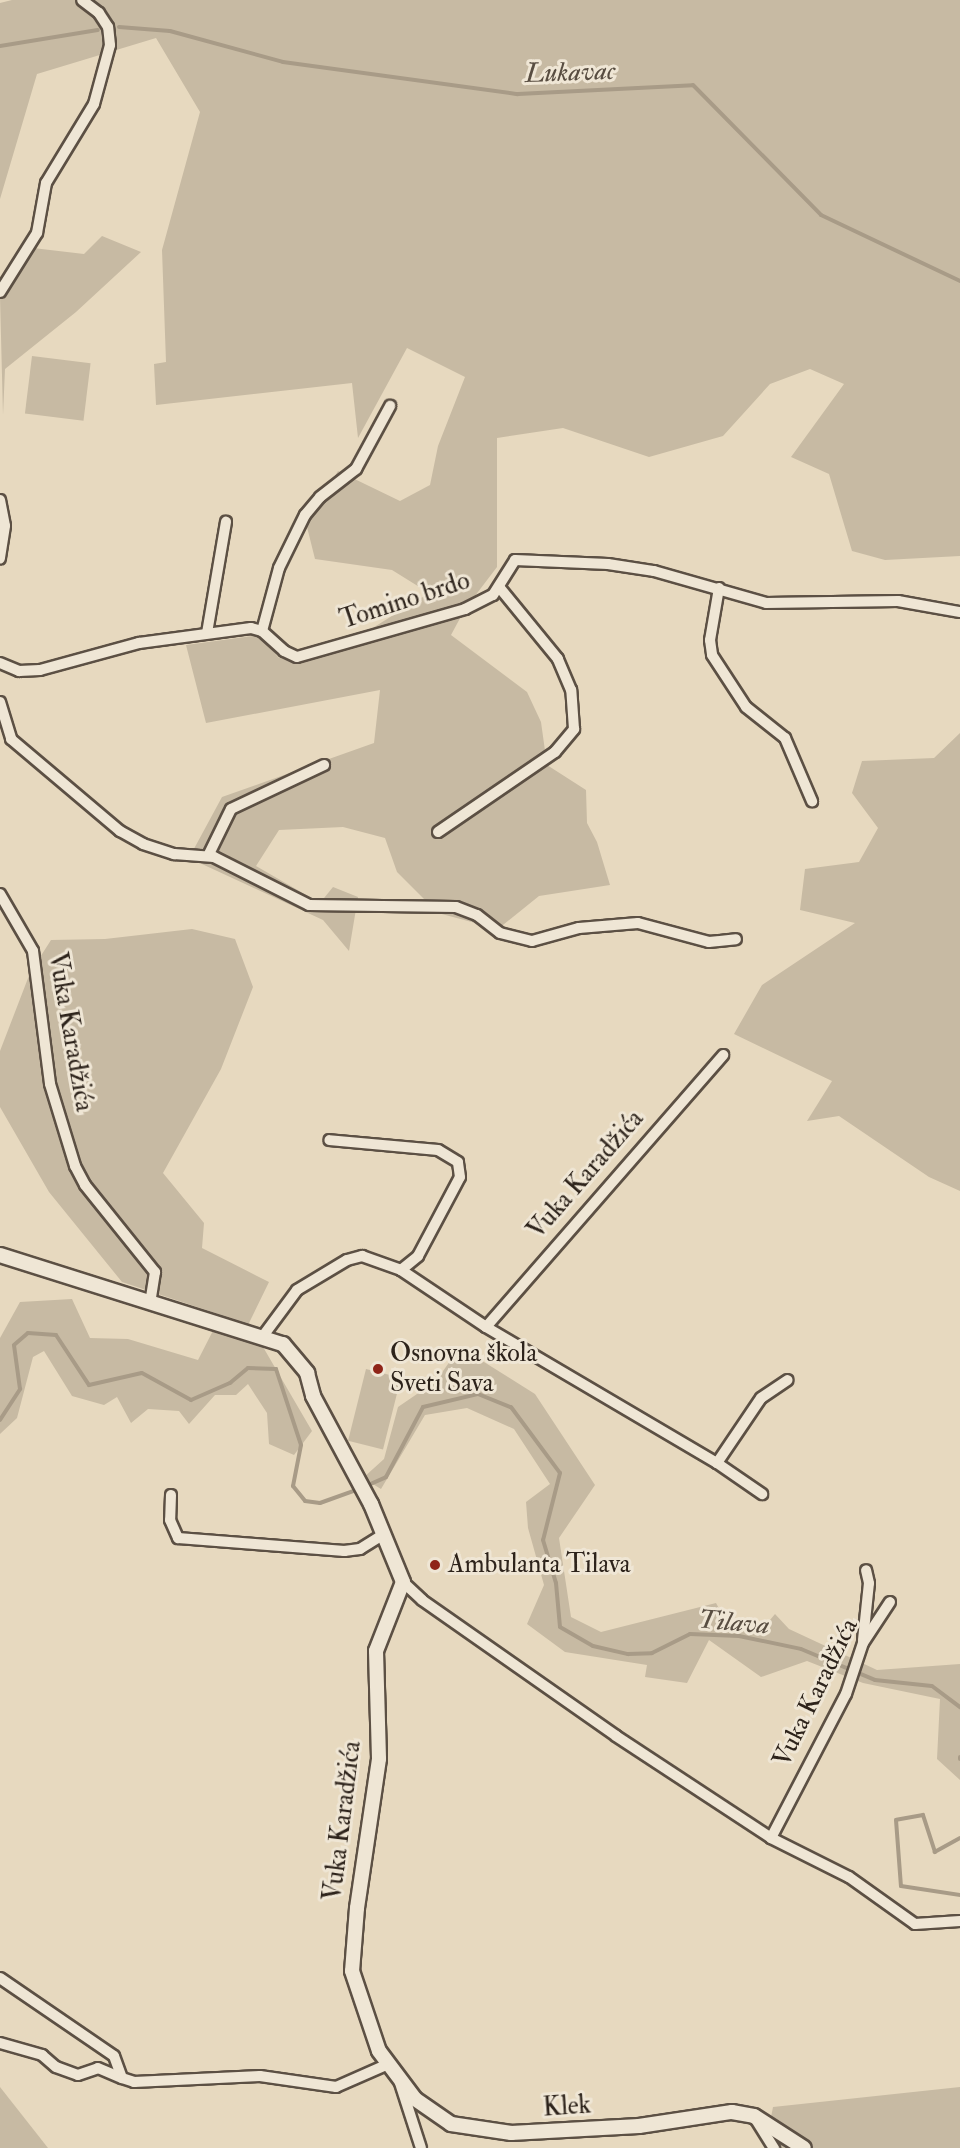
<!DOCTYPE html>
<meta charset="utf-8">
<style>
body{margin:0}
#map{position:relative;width:960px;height:2148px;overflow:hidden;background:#e7d9bf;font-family:"IM FELL Double Pica",serif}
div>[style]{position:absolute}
.green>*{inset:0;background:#c7baa3;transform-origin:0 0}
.stream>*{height:4px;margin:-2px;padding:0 2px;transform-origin:2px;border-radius:2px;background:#a89b87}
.roads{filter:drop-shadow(2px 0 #5c5044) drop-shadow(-2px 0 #5c5044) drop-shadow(0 2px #5c5044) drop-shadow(0 -2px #5c5044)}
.street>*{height:10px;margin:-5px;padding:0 5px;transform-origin:5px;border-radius:5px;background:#efe6d5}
.secondary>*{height:14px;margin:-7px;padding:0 7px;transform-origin:7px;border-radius:7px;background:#efe6d5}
.dots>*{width:16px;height:16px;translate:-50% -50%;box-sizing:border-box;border:3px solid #efe6d5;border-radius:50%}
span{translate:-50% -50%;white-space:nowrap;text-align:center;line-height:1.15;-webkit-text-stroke:6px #efe6d5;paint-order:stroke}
.street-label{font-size:26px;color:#2d231b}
.poi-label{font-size:26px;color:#2d231b}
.left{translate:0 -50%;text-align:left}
.water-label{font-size:27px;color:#584d41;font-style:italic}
</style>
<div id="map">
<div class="green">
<div style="clip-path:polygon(12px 0,960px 0,960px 556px,885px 560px,852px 551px,829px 474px,791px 457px,844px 384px,810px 369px,770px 384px,723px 436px,649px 457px,563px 428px,497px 438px,497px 567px,465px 609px,451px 635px,527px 692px,541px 722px,547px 765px,586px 790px,587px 823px,597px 842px,610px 885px,539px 896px,498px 929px,438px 913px,397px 872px,385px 838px,343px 827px,279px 830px,256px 866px,320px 903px,333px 887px,358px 897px,349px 951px,323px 920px,189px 858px,222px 797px,374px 743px,380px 690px,206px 723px,186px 645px,259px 635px,279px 658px,371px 629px,429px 593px,392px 570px,315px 559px,306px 523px,338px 471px,400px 501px,430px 485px,438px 446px,465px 377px,407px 348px,358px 438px,352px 383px,156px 405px,154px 364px,166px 362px,162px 250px,200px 112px,156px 38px,37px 74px,0 199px,0 3px)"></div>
<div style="clip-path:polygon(102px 236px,141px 252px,76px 312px,5px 369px,3px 415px,0 297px,33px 248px,84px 254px)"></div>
<div style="left:32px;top:356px;width:59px;height:58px;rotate:7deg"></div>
<div style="clip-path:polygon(960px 733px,960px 1191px,929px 1177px,839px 1116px,807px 1121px,832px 1081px,734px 1034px,762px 985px,855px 923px,800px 910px,805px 869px,859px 862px,878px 828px,852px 793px,862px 761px,934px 758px)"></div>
<div style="clip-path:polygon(192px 929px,235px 939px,253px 987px,221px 1069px,163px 1173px,204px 1223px,202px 1248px,269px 1282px,249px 1323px,312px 1431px,294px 1455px,269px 1444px,267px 1413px,248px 1384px,236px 1395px,215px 1395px,189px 1424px,179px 1411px,148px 1409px,131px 1423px,117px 1397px,104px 1405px,72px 1396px,44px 1351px,33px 1357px,17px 1418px,0 1434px,0 1338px,20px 1302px,72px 1299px,90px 1338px,128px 1339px,198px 1360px,221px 1315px,122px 1282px,49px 1192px,0 1107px,0 1051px,30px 973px,51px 940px,105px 939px)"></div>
<div style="clip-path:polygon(460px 1347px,535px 1394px,595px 1485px,559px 1538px,571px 1617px,601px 1632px,716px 1603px,729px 1627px,759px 1633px,775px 1614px,789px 1629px,877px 1670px,960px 1664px,960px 1780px,937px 1759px,940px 1699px,863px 1683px,807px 1661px,761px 1677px,709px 1640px,687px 1683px,645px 1677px,647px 1665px,565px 1652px,527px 1624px,544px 1585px,528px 1528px,526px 1502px,550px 1484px,514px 1429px,467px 1408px,425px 1415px,381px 1489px,363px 1478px,384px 1459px,398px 1407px,436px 1381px)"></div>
<div style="left:366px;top:1369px;width:36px;height:74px;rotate:14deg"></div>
<div style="clip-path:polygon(0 2087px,48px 2148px,0 2148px)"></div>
<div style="clip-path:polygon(960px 2087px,960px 2148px,765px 2148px,773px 2107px)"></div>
</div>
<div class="stream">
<div style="left:119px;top:27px;width:51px;rotate:4.5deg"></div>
<div style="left:170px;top:31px;width:117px;rotate:15.3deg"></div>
<div style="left:283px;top:62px;width:237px;rotate:7.8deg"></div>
<div style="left:518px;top:94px;width:175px;rotate:-2.9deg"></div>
<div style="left:693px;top:85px;width:182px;rotate:45.4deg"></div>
<div style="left:821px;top:215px;width:154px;rotate:25.4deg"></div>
<div style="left:0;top:46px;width:99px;rotate:-9.3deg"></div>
<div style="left:0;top:1420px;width:37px;rotate:-57deg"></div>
<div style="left:20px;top:1389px;width:44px;rotate:-97.8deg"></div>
<div style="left:14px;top:1345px;width:18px;rotate:-41deg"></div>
<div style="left:28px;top:1333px;width:28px;rotate:4deg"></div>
<div style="left:56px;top:1335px;width:60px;rotate:56.6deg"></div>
<div style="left:89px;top:1385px;width:54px;rotate:-12.8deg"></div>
<div style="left:142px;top:1373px;width:56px;rotate:28.9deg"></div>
<div style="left:191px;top:1400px;width:43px;rotate:-23.6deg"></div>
<div style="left:230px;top:1383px;width:23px;rotate:-40deg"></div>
<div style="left:248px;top:1368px;width:28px;rotate:2deg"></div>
<div style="left:276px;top:1369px;width:80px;rotate:71.8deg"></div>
<div style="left:301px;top:1445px;width:42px;rotate:101deg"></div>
<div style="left:293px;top:1486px;width:19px;rotate:51deg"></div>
<div style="left:305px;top:1501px;width:15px;rotate:8deg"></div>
<div style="left:320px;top:1503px;width:41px;rotate:-19.7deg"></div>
<div style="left:366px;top:1486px;width:22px;rotate:-24deg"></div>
<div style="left:386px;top:1477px;width:79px;rotate:-62.1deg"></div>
<div style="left:423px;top:1407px;width:57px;rotate:-13.3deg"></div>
<div style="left:478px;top:1394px;width:35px;rotate:22deg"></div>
<div style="left:511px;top:1407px;width:82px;rotate:53.4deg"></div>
<div style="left:560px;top:1473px;width:69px;rotate:104.2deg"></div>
<div style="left:543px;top:1540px;width:45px;rotate:73.2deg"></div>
<div style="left:556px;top:1583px;width:44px;rotate:84.8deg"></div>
<div style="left:560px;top:1627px;width:38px;rotate:30deg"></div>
<div style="left:593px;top:1646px;width:36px;rotate:13deg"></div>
<div style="left:628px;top:1654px;width:24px;rotate:-2deg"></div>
<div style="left:652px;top:1653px;width:42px;rotate:-26.6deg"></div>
<div style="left:690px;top:1634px;width:49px;rotate:2.3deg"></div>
<div style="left:739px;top:1636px;width:63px;rotate:11.8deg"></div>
<div style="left:801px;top:1649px;width:80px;rotate:22.7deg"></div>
<div style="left:875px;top:1680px;width:57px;rotate:6deg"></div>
<div style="left:932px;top:1686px;width:35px;rotate:37deg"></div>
<div style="left:960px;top:1757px;width:2px;rotate:90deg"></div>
<div style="left:960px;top:1838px;width:29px;rotate:151deg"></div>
<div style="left:935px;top:1852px;width:39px;rotate:-108deg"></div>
<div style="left:923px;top:1815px;width:27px;rotate:170deg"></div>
<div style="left:896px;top:1820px;width:66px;rotate:85.7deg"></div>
<div style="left:901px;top:1886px;width:60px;rotate:8.7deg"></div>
</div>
<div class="roads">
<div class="street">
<div style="left:0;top:292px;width:70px;rotate:-57.9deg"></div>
<div style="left:37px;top:233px;width:51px;rotate:-79.8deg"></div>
<div style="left:46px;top:183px;width:92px;rotate:-58.7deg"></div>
<div style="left:94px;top:104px;width:61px;rotate:-74.8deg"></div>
<div style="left:110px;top:45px;width:18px;rotate:-96deg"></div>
<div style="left:108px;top:27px;width:17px;rotate:-123deg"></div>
<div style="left:99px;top:13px;width:21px;rotate:-143deg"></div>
<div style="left:0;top:500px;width:26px;rotate:79deg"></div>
<div style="left:5px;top:526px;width:33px;rotate:99deg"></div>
<div style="left:719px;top:588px;width:53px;rotate:99.8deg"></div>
<div style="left:710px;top:640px;width:15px;rotate:82deg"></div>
<div style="left:712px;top:655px;width:62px;rotate:56.8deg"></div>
<div style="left:746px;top:707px;width:50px;rotate:38.5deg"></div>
<div style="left:785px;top:738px;width:69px;rotate:66.8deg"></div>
<div style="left:262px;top:631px;width:65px;rotate:-74.9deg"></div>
<div style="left:279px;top:568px;width:59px;rotate:-63.9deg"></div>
<div style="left:305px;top:515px;width:23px;rotate:-50deg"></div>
<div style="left:320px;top:497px;width:46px;rotate:-37.9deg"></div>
<div style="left:356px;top:469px;width:72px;rotate:-61.6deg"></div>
<div style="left:207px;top:633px;width:113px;rotate:-80.3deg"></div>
<div style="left:0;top:663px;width:21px;rotate:23deg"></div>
<div style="left:19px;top:671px;width:21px;rotate:-3deg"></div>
<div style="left:40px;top:670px;width:103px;rotate:-15.3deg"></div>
<div style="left:139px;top:643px;width:113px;rotate:-7.6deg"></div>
<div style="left:251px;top:628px;width:11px;rotate:15deg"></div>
<div style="left:262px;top:631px;width:30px;rotate:42deg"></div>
<div style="left:284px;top:651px;width:14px;rotate:25deg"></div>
<div style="left:297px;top:657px;width:175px;rotate:-15.9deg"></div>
<div style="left:465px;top:609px;width:31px;rotate:-27deg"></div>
<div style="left:493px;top:595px;width:41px;rotate:-57.8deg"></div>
<div style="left:515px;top:560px;width:93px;rotate:2.5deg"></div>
<div style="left:608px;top:564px;width:47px;rotate:8.7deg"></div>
<div style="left:654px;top:571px;width:116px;rotate:15.9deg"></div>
<div style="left:766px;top:603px;width:132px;rotate:-0.9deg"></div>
<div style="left:898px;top:601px;width:63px;rotate:10.1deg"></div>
<div style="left:0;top:702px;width:39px;rotate:73deg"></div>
<div style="left:11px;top:739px;width:143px;rotate:40.2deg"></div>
<div style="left:120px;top:831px;width:26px;rotate:29deg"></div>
<div style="left:143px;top:844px;width:33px;rotate:18deg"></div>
<div style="left:174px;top:854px;width:40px;rotate:4.3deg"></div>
<div style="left:214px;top:857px;width:106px;rotate:26.8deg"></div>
<div style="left:309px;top:905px;width:147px;rotate:0.8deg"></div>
<div style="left:456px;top:907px;width:22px;rotate:21deg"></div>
<div style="left:477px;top:915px;width:29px;rotate:38deg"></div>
<div style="left:500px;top:933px;width:33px;rotate:14deg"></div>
<div style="left:532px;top:941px;width:49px;rotate:-15.5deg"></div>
<div style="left:579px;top:928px;width:59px;rotate:-4.8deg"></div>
<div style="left:638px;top:923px;width:73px;rotate:15deg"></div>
<div style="left:709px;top:942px;width:27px;rotate:-6deg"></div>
<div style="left:438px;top:832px;width:142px;rotate:-34.4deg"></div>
<div style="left:555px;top:752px;width:30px;rotate:-50deg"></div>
<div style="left:574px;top:729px;width:39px;rotate:-94deg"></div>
<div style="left:571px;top:690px;width:34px;rotate:-113deg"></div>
<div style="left:558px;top:659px;width:93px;rotate:-129.3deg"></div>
<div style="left:208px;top:856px;width:52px;rotate:-63.9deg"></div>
<div style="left:231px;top:809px;width:103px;rotate:-25.3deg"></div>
<div style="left:0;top:894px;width:66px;rotate:59.9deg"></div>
<div style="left:33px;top:951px;width:134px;rotate:82.7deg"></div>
<div style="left:50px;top:1084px;width:86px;rotate:73deg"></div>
<div style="left:75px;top:1166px;width:21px;rotate:62deg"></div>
<div style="left:85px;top:1185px;width:112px;rotate:51.2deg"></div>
<div style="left:155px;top:1272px;width:30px;rotate:99deg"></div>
<div style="left:401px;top:1270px;width:102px;rotate:33.8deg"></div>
<div style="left:486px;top:1327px;width:361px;rotate:-48.9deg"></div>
<div style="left:486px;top:1327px;width:268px;rotate:30.5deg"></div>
<div style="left:717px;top:1463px;width:55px;rotate:34.6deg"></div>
<div style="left:263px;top:1336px;width:57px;rotate:-53.5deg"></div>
<div style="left:297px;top:1290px;width:58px;rotate:-31deg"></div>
<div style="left:347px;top:1260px;width:16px;rotate:-15deg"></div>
<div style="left:362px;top:1256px;width:41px;rotate:19.7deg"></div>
<div style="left:401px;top:1270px;width:22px;rotate:-39deg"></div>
<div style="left:418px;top:1256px;width:89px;rotate:-62deg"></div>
<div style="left:460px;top:1177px;width:15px;rotate:-98deg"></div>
<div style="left:458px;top:1162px;width:23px;rotate:-149deg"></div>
<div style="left:438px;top:1150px;width:109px;rotate:-174.8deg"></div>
<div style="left:717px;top:1463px;width:78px;rotate:-55.9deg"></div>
<div style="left:761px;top:1398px;width:32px;rotate:-34deg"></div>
<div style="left:171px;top:1495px;width:25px;rotate:92deg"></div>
<div style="left:170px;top:1520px;width:20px;rotate:66deg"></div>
<div style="left:178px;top:1538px;width:167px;rotate:4.5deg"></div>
<div style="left:344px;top:1551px;width:16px;rotate:-7deg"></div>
<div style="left:360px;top:1549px;width:26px;rotate:-32deg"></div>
<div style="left:403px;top:1582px;width:26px;rotate:43deg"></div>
<div style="left:422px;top:1600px;width:237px;rotate:35deg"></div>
<div style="left:616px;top:1736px;width:186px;rotate:33.3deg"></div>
<div style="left:771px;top:1838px;width:87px;rotate:26.6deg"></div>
<div style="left:849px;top:1877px;width:81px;rotate:35.5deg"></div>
<div style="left:915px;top:1924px;width:45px;rotate:-3.8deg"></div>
<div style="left:863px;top:1640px;width:57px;rotate:-84deg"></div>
<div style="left:869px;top:1583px;width:13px;rotate:-103deg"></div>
<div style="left:771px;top:1838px;width:162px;rotate:-62.5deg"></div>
<div style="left:846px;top:1694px;width:54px;rotate:-71.6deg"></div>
<div style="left:863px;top:1643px;width:49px;rotate:-56.6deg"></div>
<div style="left:0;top:1978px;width:138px;rotate:34.4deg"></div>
<div style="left:114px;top:2056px;width:23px;rotate:70deg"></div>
<div style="left:122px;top:2078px;width:13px;rotate:18deg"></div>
<div style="left:134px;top:2082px;width:126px;rotate:-2.7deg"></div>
<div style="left:260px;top:2076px;width:77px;rotate:8.2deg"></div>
<div style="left:336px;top:2087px;width:55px;rotate:-23.7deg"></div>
<div style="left:0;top:2043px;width:44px;rotate:15.9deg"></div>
<div style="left:42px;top:2055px;width:18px;rotate:41deg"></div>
<div style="left:56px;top:2067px;width:23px;rotate:20deg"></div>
<div style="left:78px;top:2075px;width:21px;rotate:-19deg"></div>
<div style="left:98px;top:2068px;width:26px;rotate:23deg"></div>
<div style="left:400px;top:2083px;width:68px;rotate:72.1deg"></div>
<div style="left:755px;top:2118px;width:36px;rotate:58deg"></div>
</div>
<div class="secondary">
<div style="left:0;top:1255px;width:297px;rotate:17.5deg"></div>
<div style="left:283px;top:1344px;width:38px;rotate:50deg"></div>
<div style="left:307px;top:1373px;width:24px;rotate:75deg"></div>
<div style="left:313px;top:1396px;width:123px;rotate:61.8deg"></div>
<div style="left:371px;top:1504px;width:84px;rotate:67.7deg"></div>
<div style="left:403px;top:1582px;width:74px;rotate:111.4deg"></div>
<div style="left:376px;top:1651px;width:108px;rotate:88.4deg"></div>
<div style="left:379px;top:1759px;width:151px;rotate:98.4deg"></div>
<div style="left:357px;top:1908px;width:63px;rotate:94.5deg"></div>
<div style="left:352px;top:1971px;width:84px;rotate:71.4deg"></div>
<div style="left:379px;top:2051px;width:60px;rotate:53.1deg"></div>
<div style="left:415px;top:2099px;width:44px;rotate:34.8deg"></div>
<div style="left:451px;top:2124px;width:61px;rotate:8.5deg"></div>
<div style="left:511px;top:2133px;width:128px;rotate:-3.1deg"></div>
<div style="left:639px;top:2126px;width:94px;rotate:-8.6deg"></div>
<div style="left:732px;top:2112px;width:22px;rotate:10deg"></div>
<div style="left:754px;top:2116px;width:59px;rotate:32.6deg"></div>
</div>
</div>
<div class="dots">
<div style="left:378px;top:1369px;background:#8f2418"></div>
<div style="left:435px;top:1565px;background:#8f2418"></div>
</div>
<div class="street-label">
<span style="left:405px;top:601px;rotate:-18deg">Tomino brdo</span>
<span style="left:70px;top:1032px;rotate:80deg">Vuka Karadžića</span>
<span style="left:586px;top:1175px;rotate:-49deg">Vuka Karadžića</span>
<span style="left:816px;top:1693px;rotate:-64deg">Vuka Karadžića</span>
<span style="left:343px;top:1821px;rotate:-83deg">Vuka Karadžića</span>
<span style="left:567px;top:2107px;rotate:-4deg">Klek</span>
</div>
<div class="poi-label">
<span class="left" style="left:390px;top:1369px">Osnovna škola<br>Sveti Sava</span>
<span class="left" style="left:448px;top:1565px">Ambulanta Tilava</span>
</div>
<div class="water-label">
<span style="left:570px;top:72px;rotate:-2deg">Lukavac</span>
<span style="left:734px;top:1622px;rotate:5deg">Tilava</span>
</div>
</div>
